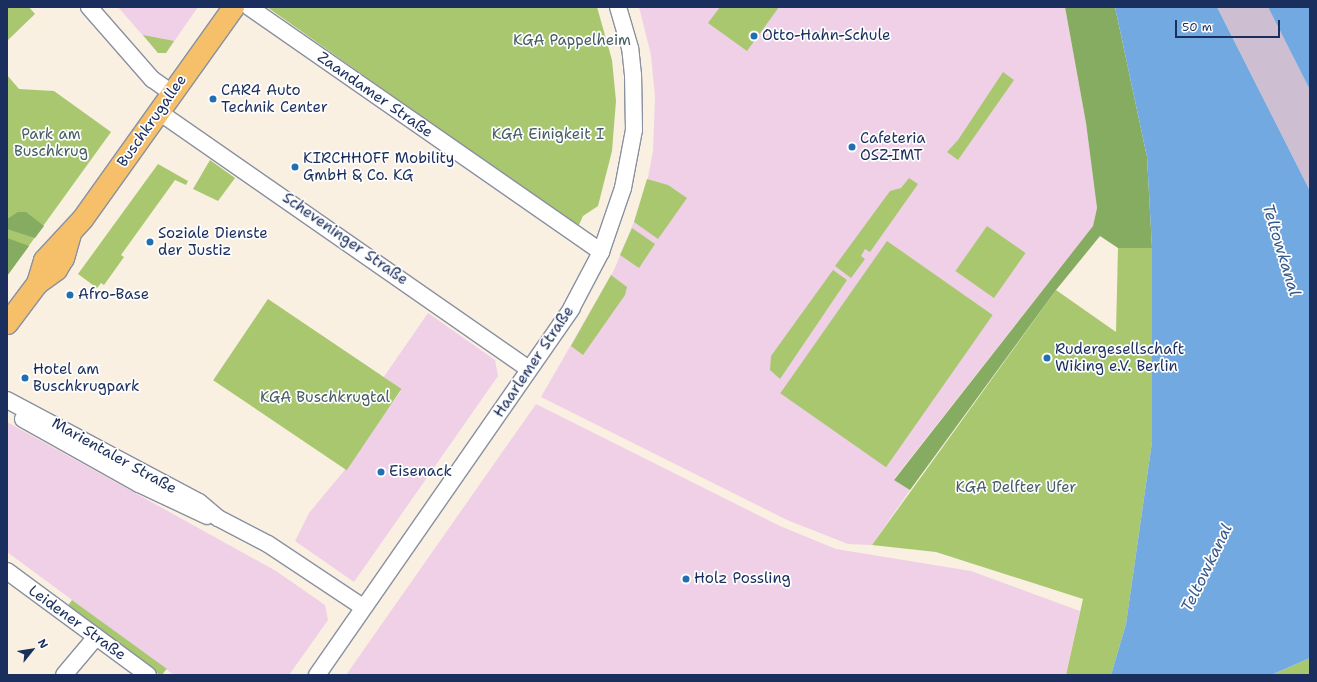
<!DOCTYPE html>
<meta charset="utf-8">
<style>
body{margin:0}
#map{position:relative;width:1317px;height:682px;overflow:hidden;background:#f9f0e2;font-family:"Shantell Sans",sans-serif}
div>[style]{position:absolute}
.built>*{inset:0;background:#efd0e6}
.industrial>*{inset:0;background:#cdbed2}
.green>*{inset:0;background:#a8c76e;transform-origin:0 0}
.forest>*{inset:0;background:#86ac61}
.water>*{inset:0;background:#72a9e0}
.roads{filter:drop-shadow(1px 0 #8a90a0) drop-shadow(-1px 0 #8a90a0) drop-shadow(0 1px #8a90a0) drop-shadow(0 -1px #8a90a0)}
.minor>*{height:16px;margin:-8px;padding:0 8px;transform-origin:8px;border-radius:8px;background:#fff}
.major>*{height:21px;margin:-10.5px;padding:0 10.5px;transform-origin:10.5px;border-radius:10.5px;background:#f6c06b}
.dots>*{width:11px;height:11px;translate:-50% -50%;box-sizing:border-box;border:2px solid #fff;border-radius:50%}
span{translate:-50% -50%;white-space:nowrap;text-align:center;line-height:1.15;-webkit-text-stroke:3.5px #fff;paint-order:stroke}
.poi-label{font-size:15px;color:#1b2f5e}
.left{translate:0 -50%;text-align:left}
.park-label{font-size:15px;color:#455d63}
.street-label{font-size:15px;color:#1b2f5e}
.water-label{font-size:16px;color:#395a8c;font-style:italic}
.frame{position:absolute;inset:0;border:8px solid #1b2f5e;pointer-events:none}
.north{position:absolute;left:12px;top:630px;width:40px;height:40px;-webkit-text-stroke:3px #fff;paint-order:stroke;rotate:60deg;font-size:11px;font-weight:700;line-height:16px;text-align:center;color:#1b2f5e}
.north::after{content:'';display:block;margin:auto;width:14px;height:18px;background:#1b2f5e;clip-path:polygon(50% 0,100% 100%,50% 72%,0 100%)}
.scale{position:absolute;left:1175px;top:20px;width:105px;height:18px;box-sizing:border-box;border:2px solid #1b2f5e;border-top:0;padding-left:5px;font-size:12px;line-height:14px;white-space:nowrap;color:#1b2f5e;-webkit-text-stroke:3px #fff;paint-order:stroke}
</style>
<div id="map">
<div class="built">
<div style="clip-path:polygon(118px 7px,198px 7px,166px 53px,158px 53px)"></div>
<div style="clip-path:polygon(639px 7px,1065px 7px,1086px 123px,1097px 208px,1093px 226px,894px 479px,910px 490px,872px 545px,848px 544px,787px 520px,541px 397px,614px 270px,634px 222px,647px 183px,653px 151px,655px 97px,651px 55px)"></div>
<div style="clip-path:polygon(428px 313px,495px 360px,498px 376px,354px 582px,295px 541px,309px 513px,343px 472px,401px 391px,383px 378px)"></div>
<div style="clip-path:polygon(536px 404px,780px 526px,836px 549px,971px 571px,1080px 611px,1066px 675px,346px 675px)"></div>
<div style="clip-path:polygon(7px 422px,276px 571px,325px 605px,328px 620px,289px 675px,174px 675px,7px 552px)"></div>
</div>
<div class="industrial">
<div style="clip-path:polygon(1217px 7px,1268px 7px,1310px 90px,1310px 191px)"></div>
</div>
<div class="green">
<div style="clip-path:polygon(7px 7px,29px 7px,35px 14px,7px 41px)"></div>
<div style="clip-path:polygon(267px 7px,597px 7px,612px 60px,616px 101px,612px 151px,598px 206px,583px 216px,578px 227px)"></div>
<div style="clip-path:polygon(720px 7px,779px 7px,747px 51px,708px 23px)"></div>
<div style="clip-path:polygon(143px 35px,174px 41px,166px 53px,158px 53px)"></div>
<div style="clip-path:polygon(1003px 72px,1014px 80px,958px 160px,947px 152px,958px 140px)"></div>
<div style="clip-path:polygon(7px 75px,19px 89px,54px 91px,111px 132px,7px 276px)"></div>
<div style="clip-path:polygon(210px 160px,235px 178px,218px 201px,193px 189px)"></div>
<div style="clip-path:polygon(158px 164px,188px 181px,186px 185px,175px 180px,121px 255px,124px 257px,104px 285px,101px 283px,97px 288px,78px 274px)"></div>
<div style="clip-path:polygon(909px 178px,918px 184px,870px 252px,865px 249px,861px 256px,865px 259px,851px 278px,835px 266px,890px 191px,901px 188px)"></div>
<div style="clip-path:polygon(647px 179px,668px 185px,687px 198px,658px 239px,634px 222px)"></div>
<div style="left:987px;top:226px;width:47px;height:55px;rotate:35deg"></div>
<div style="clip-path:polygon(632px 228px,655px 244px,639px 268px,620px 255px)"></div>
<div style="left:887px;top:241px;width:129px;height:186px;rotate:35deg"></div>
<div style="clip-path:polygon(1118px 248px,1152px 248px,1152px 442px,1126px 624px,1111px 675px,1066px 675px,1083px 599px,936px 552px,872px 545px,1056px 290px,1116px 332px)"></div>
<div style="clip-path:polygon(833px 270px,847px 280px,780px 379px,770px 370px,771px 356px)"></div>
<div style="clip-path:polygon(611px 275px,627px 287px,625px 295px,583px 355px,571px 346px)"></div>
<div style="left:268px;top:299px;width:161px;height:98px;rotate:34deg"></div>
<div style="left:72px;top:600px;width:117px;height:9px;rotate:36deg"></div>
<div style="clip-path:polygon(1310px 658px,1310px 675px,1271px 675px)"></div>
</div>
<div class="forest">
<div style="clip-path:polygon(1065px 7px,1115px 7px,1147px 157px,1152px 248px,1118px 248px,1100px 236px,1056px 290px,910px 490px,894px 480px,1093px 226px,1097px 208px,1086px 123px)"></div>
<div style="clip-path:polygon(18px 212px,26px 212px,44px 226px,35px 238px,7px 229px,7px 219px)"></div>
<div style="clip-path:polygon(7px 238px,29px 246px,7px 276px)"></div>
</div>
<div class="water">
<div style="clip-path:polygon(1115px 7px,1217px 7px,1310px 191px,1310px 658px,1271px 675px,1111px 675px,1126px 624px,1152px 442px,1152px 248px,1147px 157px)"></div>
<div style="clip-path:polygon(1268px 7px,1310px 7px,1310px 90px)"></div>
</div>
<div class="roads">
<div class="minor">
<div style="left:89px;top:7px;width:96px;rotate:48.8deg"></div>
<div style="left:152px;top:79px;width:24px;rotate:35deg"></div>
<div style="left:249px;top:7px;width:429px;rotate:34.8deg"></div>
<div style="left:159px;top:112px;width:450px;rotate:34.8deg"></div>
<div style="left:7px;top:400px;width:217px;rotate:28deg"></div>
<div style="left:199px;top:502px;width:25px;rotate:40deg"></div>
<div style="left:218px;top:518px;width:56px;rotate:27.5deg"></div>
<div style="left:268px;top:544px;width:114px;rotate:33.6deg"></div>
<div style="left:23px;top:419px;width:133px;rotate:29.3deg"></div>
<div style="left:139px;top:484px;width:75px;rotate:25.2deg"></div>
<div style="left:7px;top:571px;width:175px;rotate:36.4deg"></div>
<div style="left:64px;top:675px;width:50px;rotate:-49.9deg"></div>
<div style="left:317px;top:675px;width:446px;rotate:-55.2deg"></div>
<div style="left:571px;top:309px;width:64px;rotate:-62.2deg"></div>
<div style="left:601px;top:252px;width:68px;rotate:-71deg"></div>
<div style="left:623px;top:188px;width:59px;rotate:-79.3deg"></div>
<div style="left:634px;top:130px;width:55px;rotate:-91deg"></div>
<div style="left:633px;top:75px;width:27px;rotate:-96deg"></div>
<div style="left:630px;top:48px;width:43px;rotate:-106.3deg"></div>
</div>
<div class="major">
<div style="left:37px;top:283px;width:24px;rotate:-73deg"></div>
<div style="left:44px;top:260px;width:56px;rotate:-47.2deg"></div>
<div style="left:82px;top:219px;width:260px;rotate:-54.5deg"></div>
<div style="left:7px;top:323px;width:50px;rotate:-53.1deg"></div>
<div style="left:37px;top:283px;width:24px;rotate:-36deg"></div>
<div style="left:56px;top:269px;width:13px;rotate:-58deg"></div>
<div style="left:63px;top:258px;width:25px;rotate:-74deg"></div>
</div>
</div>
<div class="dots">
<div style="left:754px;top:36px;background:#1f6fb2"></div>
<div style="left:213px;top:99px;background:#1f6fb2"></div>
<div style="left:852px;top:147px;background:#1f6fb2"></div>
<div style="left:295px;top:167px;background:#1f6fb2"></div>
<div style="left:150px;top:242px;background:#1f6fb2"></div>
<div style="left:70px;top:295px;background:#1f6fb2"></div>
<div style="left:1047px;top:358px;background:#1f6fb2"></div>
<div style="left:25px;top:378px;background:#1f6fb2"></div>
<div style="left:381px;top:472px;background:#1f6fb2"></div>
<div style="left:686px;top:579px;background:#1f6fb2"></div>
</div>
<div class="poi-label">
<span class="left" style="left:762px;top:36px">Otto-Hahn-Schule</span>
<span class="left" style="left:221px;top:99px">CAR4 Auto<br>Technik Center</span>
<span class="left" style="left:860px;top:147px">Cafeteria<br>OSZ-IMT</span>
<span class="left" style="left:303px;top:167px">KIRCHHOFF Mobility<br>GmbH &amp; Co. KG</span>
<span class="left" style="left:158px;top:242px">Soziale Dienste<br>der Justiz</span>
<span class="left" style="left:78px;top:295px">Afro-Base</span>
<span class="left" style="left:1055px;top:358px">Rudergesellschaft<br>Wiking e.V. Berlin</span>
<span class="left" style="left:33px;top:378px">Hotel am<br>Buschkrugpark</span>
<span class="left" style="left:389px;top:472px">Eisenack</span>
<span class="left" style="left:694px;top:579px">Holz Possling</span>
</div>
<div class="park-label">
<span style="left:572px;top:41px">KGA Pappelheim</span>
<span style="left:51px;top:143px">Park am<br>Buschkrug</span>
<span style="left:548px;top:135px">KGA Einigkeit I</span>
<span style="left:325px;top:398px">KGA Buschkrugtal</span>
<span style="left:1016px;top:488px">KGA Delfter Ufer</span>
</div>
<div class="street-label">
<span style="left:375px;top:95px;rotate:35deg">Zaandamer Straße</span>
<span style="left:152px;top:121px;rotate:-55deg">Buschkrugallee</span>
<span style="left:345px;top:239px;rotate:35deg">Scheveninger Straße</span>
<span style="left:534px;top:362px;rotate:-56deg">Haarlemer Straße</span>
<span style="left:114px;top:456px;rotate:29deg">Marientaler Straße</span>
<span style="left:77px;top:623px;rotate:36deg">Leidener Straße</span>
</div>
<div class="water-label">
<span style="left:1281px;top:250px;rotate:73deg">Teltowkanal</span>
<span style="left:1207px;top:568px;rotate:-64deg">Teltowkanal</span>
</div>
<div class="frame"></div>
<div class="north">N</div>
<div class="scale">50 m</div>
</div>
